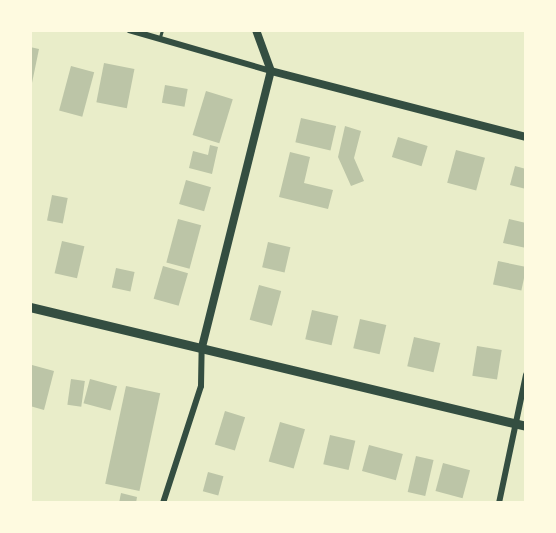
<!DOCTYPE html>
<style>
body{margin:0}
#map{position:relative;width:556px;height:533px;overflow:hidden;background:#e9edc9;font-family:"Alegreya Sans",sans-serif}
div>[style]{position:absolute}
.building>*{inset:0;background:#bcc5a7;transform-origin:0 0}
.service>*{height:3px;margin:-1.5px;padding:0 1.5px;transform-origin:1.5px;border-radius:1.5px;background:#344e41}
.minor>*{height:6px;margin:-3px;padding:0 3px;transform-origin:3px;border-radius:3px;background:#344e41}
.tertiary>*{height:8px;margin:-4px;padding:0 4px;transform-origin:4px;border-radius:4px;background:#344e41}
.secondary>*{height:9px;margin:-4.5px;padding:0 4.5px;transform-origin:4.5px;border-radius:4.5px;background:#344e41}
span{translate:-50% -50%;white-space:nowrap;text-align:center;line-height:1.15;-webkit-text-stroke:4.5px #fefae0;paint-order:stroke}
.frame{position:absolute;inset:0;border:32px solid #fefae0;pointer-events:none}
</style>
<div id="map">
<div class="building">
<div style="clip-path:polygon(30px 47px,39px 49px,32px 83px,30px 83px)"></div>
<div style="left:104px;top:63px;width:31px;height:40px;rotate:11deg"></div>
<div style="left:71px;top:66px;width:24px;height:46px;rotate:15deg"></div>
<div style="left:165px;top:85px;width:23px;height:18px;rotate:10deg"></div>
<div style="left:206px;top:91px;width:28px;height:46px;rotate:17deg"></div>
<div style="left:301px;top:118px;width:36px;height:25px;rotate:13deg"></div>
<div style="clip-path:polygon(345px 126px,361px 131px,354px 158px,364px 181px,351px 186px,338px 157px)"></div>
<div style="left:398px;top:137px;width:31px;height:21px;rotate:17deg"></div>
<div style="clip-path:polygon(210px 145px,218px 147px,212px 174px,189px 168px,193px 151px,208px 155px)"></div>
<div style="left:456px;top:150px;width:30px;height:34px;rotate:15deg"></div>
<div style="clip-path:polygon(290px 152px,310px 157px,304px 183px,333px 190px,328px 209px,279px 197px)"></div>
<div style="clip-path:polygon(515px 166px,526px 169px,526px 189px,510px 185px)"></div>
<div style="left:186px;top:180px;width:26px;height:25px;rotate:16deg"></div>
<div style="left:52px;top:195px;width:16px;height:26px;rotate:11deg"></div>
<div style="left:178px;top:219px;width:24px;height:45px;rotate:15deg"></div>
<div style="clip-path:polygon(509px 219px,526px 223px,526px 248px,503px 243px)"></div>
<div style="left:62px;top:241px;width:23px;height:33px;rotate:13deg"></div>
<div style="left:268px;top:242px;width:23px;height:26px;rotate:13deg"></div>
<div style="left:498px;top:261px;width:29px;height:24px;rotate:12deg"></div>
<div style="left:163px;top:266px;width:26px;height:34px;rotate:16deg"></div>
<div style="left:116px;top:268px;width:19px;height:20px;rotate:12deg"></div>
<div style="left:259px;top:285px;width:23px;height:36px;rotate:15deg"></div>
<div style="left:312px;top:310px;width:27px;height:30px;rotate:13deg"></div>
<div style="left:360px;top:319px;width:27px;height:30px;rotate:13deg"></div>
<div style="left:414px;top:337px;width:27px;height:30px;rotate:13deg"></div>
<div style="left:477px;top:346px;width:25px;height:30px;rotate:9deg"></div>
<div style="clip-path:polygon(32px 365px,54px 371px,44px 410px,30px 406px)"></div>
<div style="left:71px;top:379px;width:14px;height:26px;rotate:8deg"></div>
<div style="left:90px;top:379px;width:28px;height:25px;rotate:15deg"></div>
<div style="left:126px;top:386px;width:35px;height:100px;rotate:12deg"></div>
<div style="left:225px;top:411px;width:21px;height:35px;rotate:17deg"></div>
<div style="left:280px;top:422px;width:26px;height:41px;rotate:16deg"></div>
<div style="left:330px;top:435px;width:26px;height:30px;rotate:13deg"></div>
<div style="left:369px;top:445px;width:35px;height:27px;rotate:15deg"></div>
<div style="left:416px;top:456px;width:18px;height:37px;rotate:13deg"></div>
<div style="left:443px;top:463px;width:28px;height:29px;rotate:15deg"></div>
<div style="left:208px;top:472px;width:16px;height:20px;rotate:15deg"></div>
<div style="clip-path:polygon(121px 493px,137px 497px,136px 503px,119px 503px)"></div>
</div>
<div class="service">
<div style="left:160px;top:37px;width:7px;rotate:-74deg"></div>
</div>
<div class="minor">
<div style="left:129px;top:30px;width:148px;rotate:16.1deg"></div>
<div style="left:163px;top:503px;width:123px;rotate:-72deg"></div>
<div style="left:201px;top:386px;width:39px;rotate:-89deg"></div>
<div style="left:499px;top:503px;width:131px;rotate:-78.1deg"></div>
</div>
<div class="tertiary">
<div style="left:271px;top:71px;width:263px;rotate:14.5deg"></div>
<div style="left:202px;top:347px;width:284px;rotate:-76deg"></div>
<div style="left:271px;top:71px;width:44px;rotate:-110.1deg"></div>
</div>
<div class="secondary">
<div style="left:30px;top:307px;width:510px;rotate:13.49deg"></div>
</div>
<div class="frame"></div>
</div>
